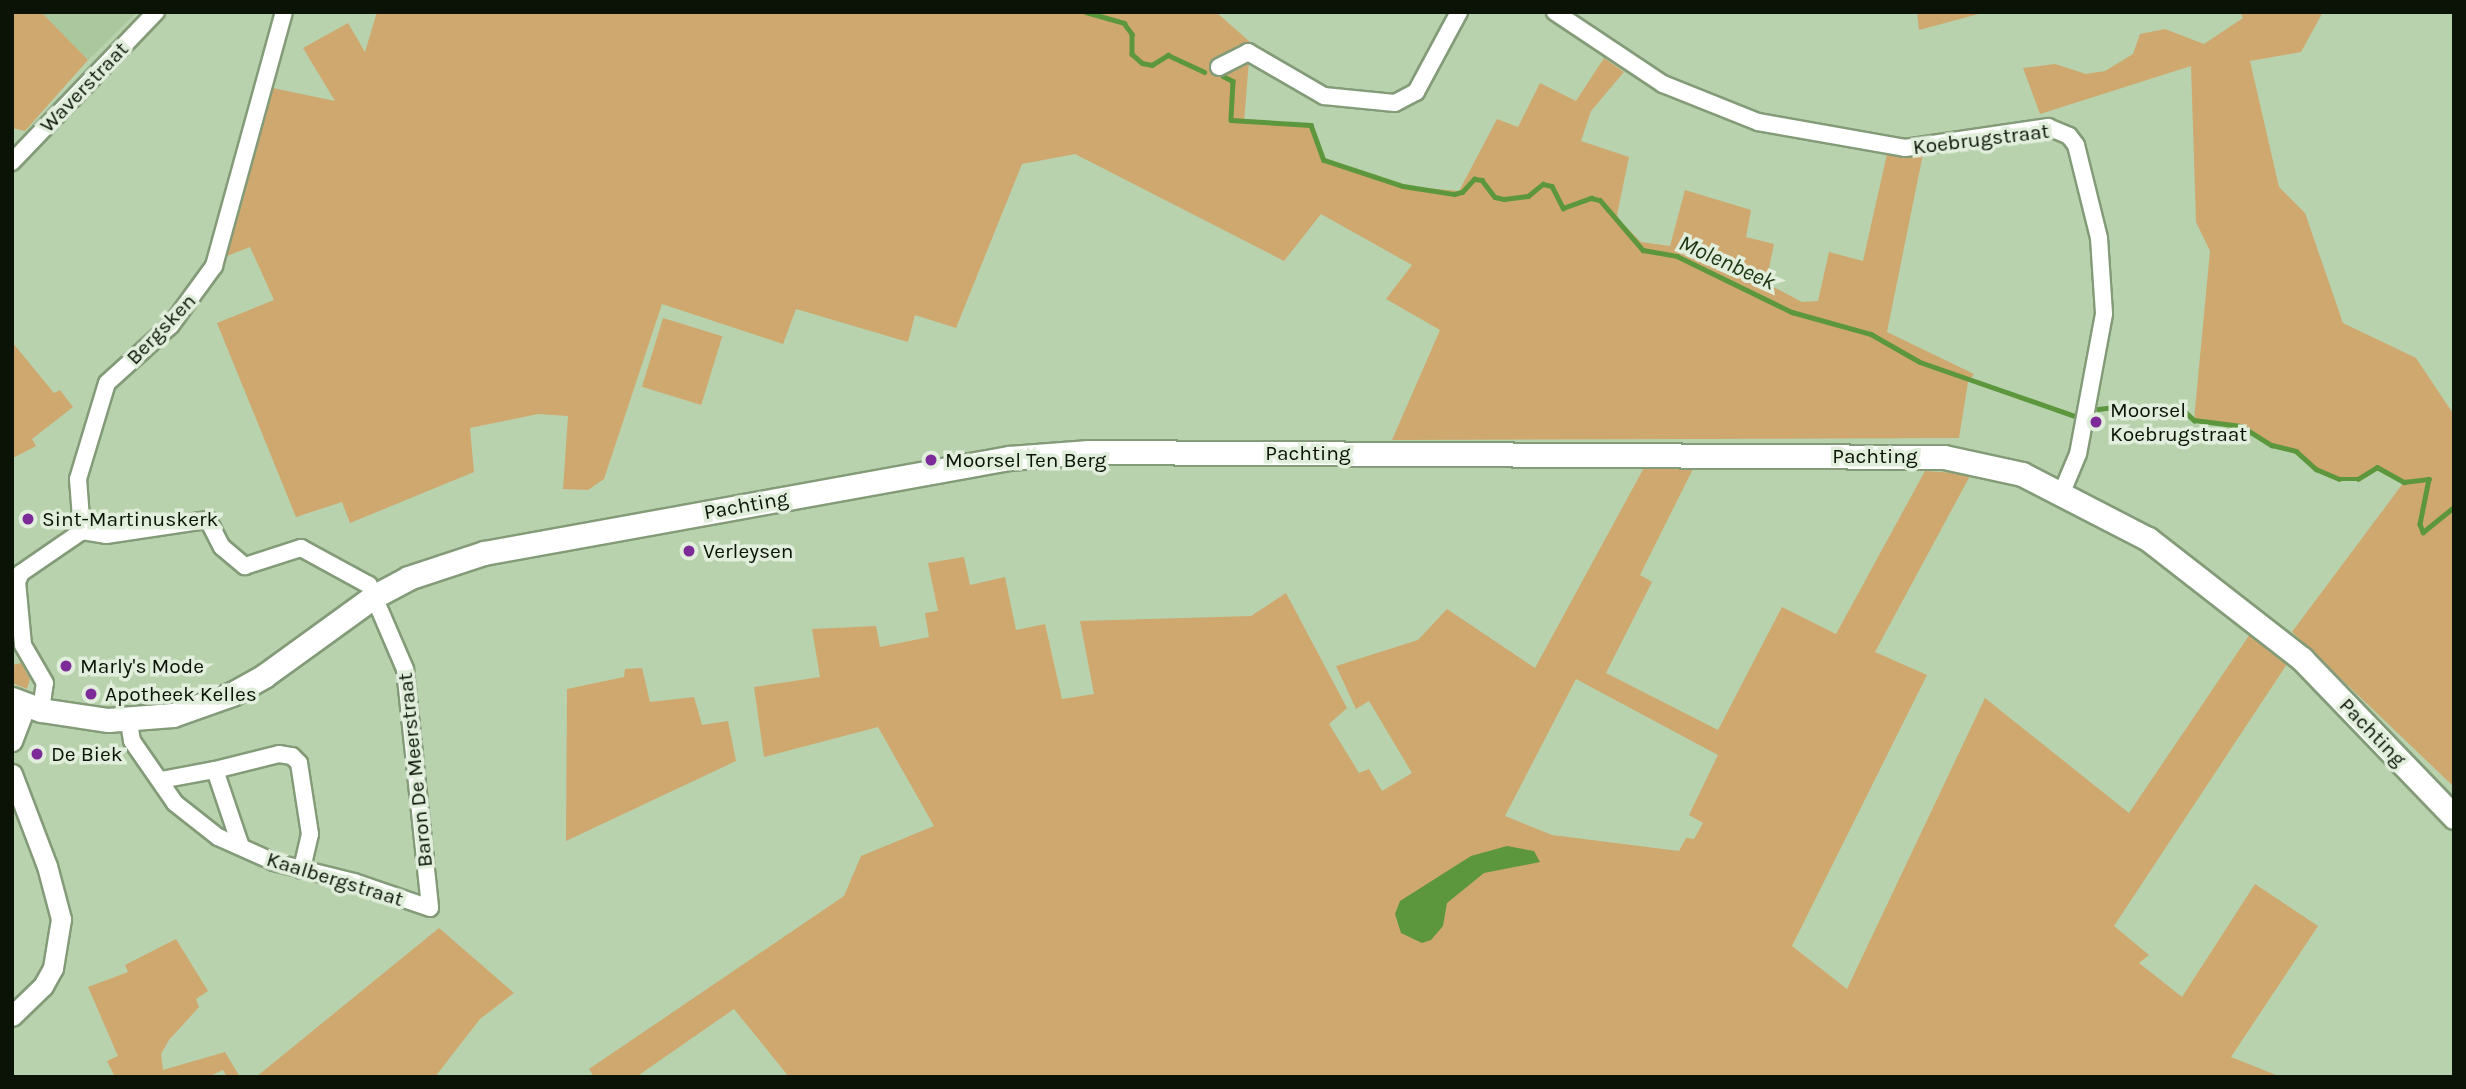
<!DOCTYPE html>
<style>
body{margin:0}
#map{position:relative;width:2466px;height:1089px;overflow:hidden;background:#b8d2ad;font-family:Karla,sans-serif}
div>[style]{position:absolute}
.built>*{inset:0;background:#aac79d}
.green>*{inset:0;background:#cfa86f;transform-origin:0 0}
.water>*{inset:0;background:#5c973d}
.stream>*{height:4.5px;margin:-2.25px;padding:0 2.25px;transform-origin:2.25px;border-radius:2.25px;background:#5c973d}
.roads{filter:drop-shadow(2px 0 #839b78) drop-shadow(-2px 0 #839b78) drop-shadow(0 2px #839b78) drop-shadow(0 -2px #839b78)}
.minor>*{height:16px;margin:-8px;padding:0 8px;transform-origin:8px;border-radius:8px;background:#fff}
.tertiary>*{height:19px;margin:-9.5px;padding:0 9.5px;transform-origin:9.5px;border-radius:9.5px;background:#fff}
.secondary>*{height:23px;margin:-11.5px;padding:0 11.5px;transform-origin:11.5px;border-radius:11.5px;background:#fff}
.dots>*{width:19px;height:19px;translate:-50% -50%;box-sizing:border-box;border:4px solid #e1eedb;border-radius:50%}
span{translate:-50% -50%;white-space:nowrap;text-align:center;line-height:1.15;-webkit-text-stroke:7px #e1eedb;paint-order:stroke}
.street-label{font-size:21px;color:#0a1306}
.poi-label{font-size:21px;color:#0a1306}
.left{translate:0 -50%;text-align:left}
.water-label{font-size:23px;color:#1b330f;font-style:italic}
.frame{position:absolute;inset:0;border:14px solid #0a1306;pointer-events:none}
</style>
<div id="map">
<div class="built">
<div style="clip-path:polygon(41px 12px,137px 12px,88px 60px)"></div>
</div>
<div class="green">
<div style="clip-path:polygon(12px 12px,41px 12px,88px 60px,25px 131px,12px 128px)"></div>
<div style="clip-path:polygon(377px 12px,1216px 12px,1258px 49px,1249px 61px,1244px 122px,1311px 125px,1324px 160px,1403px 186px,1459px 191px,1497px 119px,1518px 127px,1540px 83px,1576px 101px,1604px 58px,1624px 72px,1591px 111px,1581px 141px,1629px 157px,1617px 215px,1620px 221px,1641px 242px,1670px 246px,1685px 190px,1751px 210px,1746px 237px,1774px 244px,1766px 283px,1802px 302px,1818px 301px,1829px 252px,1863px 261px,1887px 154px,1923px 154px,1887px 332px,1974px 374px,1968px 382px,1959px 438px,1392px 440px,1440px 330px,1386px 299px,1412px 265px,1321px 214px,1284px 261px,1075px 154px,1022px 164px,956px 328px,915px 315px,908px 342px,796px 309px,783px 344px,662px 304px,604px 479px,588px 490px,563px 489px,568px 416px,538px 414px,470px 428px,474px 472px,350px 523px,342px 502px,296px 517px,217px 323px,274px 300px,250px 247px,222px 258px,268px 87px,335px 101px,303px 48px,348px 23px,365px 52px)"></div>
<div style="clip-path:polygon(1917px 12px,1986px 12px,1919px 30px)"></div>
<div style="clip-path:polygon(2240px 12px,2323px 12px,2301px 52px,2250px 61px,2279px 187px,2305px 213px,2343px 323px,2416px 358px,2454px 415px,2452px 785px,2292px 632px,2404px 482px,2377px 468px,2358px 479px,2339px 479px,2316px 469px,2296px 451px,2272px 445px,2241px 426px,2194px 420px,2210px 251px,2196px 222px,2191px 66px,2040px 114px,2023px 68px,2055px 64px,2086px 74px,2105px 71px,2133px 54px,2140px 34px,2165px 29px,2204px 44px,2243px 18px)"></div>
<div style="left:663px;top:318px;width:62px;height:72px;rotate:17deg"></div>
<div style="clip-path:polygon(12px 342px,54px 393px,60px 390px,73px 407px,32px 439px,36px 446px,13px 458px)"></div>
<div style="clip-path:polygon(evenodd,1646px 464px,1694px 467px,1640px 575px,1652px 582px,1606px 673px,1718px 730px,1782px 607px,1836px 634px,1925px 471px,1971px 474px,1875px 652px,1927px 675px,1792px 946px,1847px 989px,1985px 698px,2129px 813px,2250px 634px,2287px 664px,2114px 926px,2149px 955px,2139px 963px,2182px 997px,2255px 884px,2318px 926px,2231px 1057px,2276px 1075px,789px 1077px,734px 1009px,636px 1077px,594px 1077px,589px 1069px,844px 896px,861px 856px,934px 826px,878px 727px,764px 757px,754px 687px,820px 677px,812px 629px,876px 626px,880px 647px,929px 637px,925px 613px,938px 611px,928px 563px,964px 557px,970px 585px,1005px 577px,1016px 630px,1045px 624px,1062px 699px,1094px 694px,1080px 621px,1251px 616px,1286px 593px,1347px 708px,1329px 724px,1359px 773px,1369px 769px,1382px 791px,1412px 773px,1369px 701px,1356px 709px,1336px 666px,1418px 640px,1447px 609px,1535px 668px,1646px 464px,1576px 679px,1718px 755px,1689px 815px,1703px 823px,1694px 839px,1686px 838px,1679px 851px,1552px 835px,1505px 816px,1576px 679px)"></div>
<div style="clip-path:polygon(21px 663px,30px 679px,27px 689px,12px 683px,12px 665px)"></div>
<div style="clip-path:polygon(642px 668px,650px 702px,694px 697px,702px 725px,728px 721px,736px 761px,566px 841px,567px 689px,624px 677px,625px 669px)"></div>
<div style="clip-path:polygon(439px 928px,514px 993px,480px 1019px,435px 1077px,256px 1077px)"></div>
<div style="clip-path:polygon(176px 939px,208px 991px,196px 999px,199px 1007px,169px 1040px,161px 1054px,163px 1070px,225px 1052px,240px 1077px,227px 1077px,223px 1070px,208px 1077px,115px 1077px,107px 1061px,118px 1056px,88px 987px,128px 972px,125px 965px)"></div>
</div>
<div class="water">
<div style="clip-path:polygon(1507px 846px,1534px 851px,1540px 862px,1484px 873px,1447px 903px,1443px 926px,1431px 940px,1422px 943px,1401px 933px,1395px 914px,1400px 901px,1471px 856px)"></div>
</div>
<div class="stream">
<div style="left:1086px;top:12px;width:40px;rotate:16deg"></div>
<div style="left:1124px;top:23px;width:14px;rotate:54deg"></div>
<div style="left:1132px;top:34px;width:20px;rotate:90deg"></div>
<div style="left:1132px;top:54px;width:13px;rotate:42deg"></div>
<div style="left:1142px;top:63px;width:10px;rotate:11deg"></div>
<div style="left:1152px;top:65px;width:19px;rotate:-32deg"></div>
<div style="left:1168px;top:55px;width:40px;rotate:25deg"></div>
<div style="left:1223px;top:76px;width:11px;rotate:27deg"></div>
<div style="left:1233px;top:81px;width:39px;rotate:93deg"></div>
<div style="left:1231px;top:120px;width:80px;rotate:3.6deg"></div>
<div style="left:1311px;top:125px;width:37px;rotate:70deg"></div>
<div style="left:1324px;top:160px;width:83px;rotate:18.2deg"></div>
<div style="left:1403px;top:186px;width:52px;rotate:8.9deg"></div>
<div style="left:1454px;top:194px;width:8px;rotate:-14deg"></div>
<div style="left:1462px;top:192px;width:18px;rotate:-47deg"></div>
<div style="left:1474px;top:179px;width:8px;rotate:7deg"></div>
<div style="left:1482px;top:180px;width:21px;rotate:53deg"></div>
<div style="left:1495px;top:197px;width:9px;rotate:13deg"></div>
<div style="left:1504px;top:199px;width:24px;rotate:-7deg"></div>
<div style="left:1528px;top:196px;width:19px;rotate:-39deg"></div>
<div style="left:1543px;top:184px;width:9px;rotate:13deg"></div>
<div style="left:1552px;top:186px;width:25px;rotate:63deg"></div>
<div style="left:1563px;top:208px;width:30px;rotate:-20deg"></div>
<div style="left:1591px;top:198px;width:9px;rotate:13deg"></div>
<div style="left:1600px;top:200px;width:66px;rotate:49.3deg"></div>
<div style="left:1643px;top:250px;width:35px;rotate:10deg"></div>
<div style="left:1677px;top:256px;width:128px;rotate:26deg"></div>
<div style="left:1792px;top:312px;width:82px;rotate:15.6deg"></div>
<div style="left:1871px;top:334px;width:56px;rotate:29.7deg"></div>
<div style="left:1920px;top:362px;width:164px;rotate:19.2deg"></div>
<div style="left:2098px;top:409px;width:17px;rotate:-7deg"></div>
<div style="left:2115px;top:407px;width:30px;rotate:17deg"></div>
<div style="left:2144px;top:416px;width:36px;rotate:-16deg"></div>
<div style="left:2179px;top:406px;width:21px;rotate:43deg"></div>
<div style="left:2194px;top:420px;width:47px;rotate:7.3deg"></div>
<div style="left:2241px;top:426px;width:36px;rotate:32deg"></div>
<div style="left:2272px;top:445px;width:25px;rotate:14deg"></div>
<div style="left:2296px;top:451px;width:27px;rotate:42deg"></div>
<div style="left:2316px;top:469px;width:25px;rotate:23deg"></div>
<div style="left:2339px;top:479px;width:19px"></div>
<div style="left:2358px;top:479px;width:22px;rotate:-32deg"></div>
<div style="left:2377px;top:467px;width:31px;rotate:29deg"></div>
<div style="left:2404px;top:482px;width:25px;rotate:-7deg"></div>
<div style="left:2429px;top:479px;width:46px;rotate:101.3deg"></div>
<div style="left:2420px;top:524px;width:9px;rotate:69deg"></div>
<div style="left:2423px;top:532px;width:40px;rotate:-39deg"></div>
</div>
<div class="roads">
<div class="minor">
<div style="left:1555px;top:12px;width:130px;rotate:33.7deg"></div>
<div style="left:1663px;top:84px;width:102px;rotate:21.8deg"></div>
<div style="left:1758px;top:122px;width:149px;rotate:10deg"></div>
<div style="left:1905px;top:148px;width:145px;rotate:-8.4deg"></div>
<div style="left:2048px;top:127px;width:23px;rotate:23deg"></div>
<div style="left:2069px;top:136px;width:11px;rotate:52deg"></div>
<div style="left:2076px;top:145px;width:96px;rotate:76.1deg"></div>
<div style="left:2099px;top:238px;width:76px;rotate:86.2deg"></div>
<div style="left:2104px;top:314px;width:142px;rotate:100.5deg"></div>
<div style="left:2078px;top:454px;width:41px;rotate:112.8deg"></div>
<div style="left:1219px;top:67px;width:33px;rotate:-27deg"></div>
<div style="left:1248px;top:52px;width:88px;rotate:30.1deg"></div>
<div style="left:1324px;top:96px;width:71px;rotate:5.6deg"></div>
<div style="left:1395px;top:103px;width:24px;rotate:-28deg"></div>
<div style="left:1416px;top:92px;width:91px;rotate:-61.7deg"></div>
<div style="left:12px;top:162px;width:208px;rotate:-46.2deg"></div>
<div style="left:82px;top:531px;width:24px;rotate:9deg"></div>
<div style="left:106px;top:535px;width:103px;rotate:-8.4deg"></div>
<div style="left:208px;top:520px;width:30px;rotate:63deg"></div>
<div style="left:222px;top:547px;width:30px;rotate:40deg"></div>
<div style="left:245px;top:566px;width:59px;rotate:-17.8deg"></div>
<div style="left:301px;top:548px;width:77px;rotate:28.6deg"></div>
<div style="left:369px;top:585px;width:91px;rotate:66.8deg"></div>
<div style="left:405px;top:669px;width:240px;rotate:84deg"></div>
<div style="left:430px;top:908px;width:80px;rotate:-161.1deg"></div>
<div style="left:354px;top:882px;width:82px;rotate:-166deg"></div>
<div style="left:274px;top:862px;width:61px;rotate:-155.9deg"></div>
<div style="left:218px;top:837px;width:55px;rotate:-141.7deg"></div>
<div style="left:175px;top:803px;width:75px;rotate:-124.7deg"></div>
<div style="left:132px;top:741px;width:20px;rotate:-99deg"></div>
<div style="left:41px;top:710px;width:27px;rotate:-82deg"></div>
<div style="left:45px;top:683px;width:44px;rotate:-120.1deg"></div>
<div style="left:23px;top:645px;width:63px;rotate:-95.4deg"></div>
<div style="left:17px;top:582px;width:10px;rotate:-66deg"></div>
<div style="left:21px;top:573px;width:74px;rotate:-34.5deg"></div>
<div style="left:82px;top:531px;width:52px;rotate:-94.4deg"></div>
<div style="left:78px;top:479px;width:100px;rotate:-73.2deg"></div>
<div style="left:107px;top:383px;width:86px;rotate:-42.2deg"></div>
<div style="left:171px;top:325px;width:73px;rotate:-53.9deg"></div>
<div style="left:214px;top:266px;width:263px;rotate:-74.6deg"></div>
<div style="left:215px;top:770px;width:66px;rotate:-14deg"></div>
<div style="left:279px;top:754px;width:13px;rotate:9deg"></div>
<div style="left:292px;top:756px;width:10px;rotate:45deg"></div>
<div style="left:299px;top:763px;width:72px;rotate:81.2deg"></div>
<div style="left:310px;top:834px;width:37px;rotate:103deg"></div>
<div style="left:161px;top:780px;width:55px;rotate:-10.5deg"></div>
<div style="left:215px;top:770px;width:81px;rotate:71.3deg"></div>
</div>
<div class="tertiary">
<div style="left:12px;top:741px;width:39px;rotate:-69deg"></div>
<div style="left:12px;top:774px;width:98px;rotate:69.2deg"></div>
<div style="left:47px;top:866px;width:55px;rotate:75.2deg"></div>
<div style="left:61px;top:919px;width:50px;rotate:99.3deg"></div>
<div style="left:53px;top:968px;width:21px;rotate:119deg"></div>
<div style="left:43px;top:986px;width:43px;rotate:135.9deg"></div>
</div>
<div class="secondary">
<div style="left:12px;top:699px;width:31px;rotate:21deg"></div>
<div style="left:41px;top:710px;width:68px;rotate:8.5deg"></div>
<div style="left:108px;top:720px;width:65px;rotate:-4.4deg"></div>
<div style="left:173px;top:715px;width:63px;rotate:-19.6deg"></div>
<div style="left:232px;top:694px;width:37px;rotate:-29deg"></div>
<div style="left:264px;top:676px;width:135px;rotate:-35.9deg"></div>
<div style="left:373px;top:597px;width:40px;rotate:-28deg"></div>
<div style="left:408px;top:578px;width:80px;rotate:-18.2deg"></div>
<div style="left:484px;top:553px;width:534px;rotate:-10.26deg"></div>
<div style="left:1009px;top:458px;width:80px;rotate:-4.3deg"></div>
<div style="left:1089px;top:452px;width:855px;rotate:0.34deg"></div>
<div style="left:1944px;top:457px;width:80px;rotate:12.3deg"></div>
<div style="left:2022px;top:474px;width:142px;rotate:27.3deg"></div>
<div style="left:2148px;top:539px;width:195px;rotate:37.9deg"></div>
<div style="left:2302px;top:659px;width:219px;rotate:46.1deg"></div>
</div>
</div>
<div class="dots">
<div style="left:2096px;top:422px;background:#7e2b9a"></div>
<div style="left:931px;top:460px;background:#7e2b9a"></div>
<div style="left:28px;top:519px;background:#7e2b9a"></div>
<div style="left:689px;top:551px;background:#7e2b9a"></div>
<div style="left:66px;top:666px;background:#7e2b9a"></div>
<div style="left:91px;top:694px;background:#7e2b9a"></div>
<div style="left:37px;top:754px;background:#7e2b9a"></div>
</div>
<div class="street-label">
<span style="left:84px;top:87px;rotate:-46deg">Waverstraat</span>
<span style="left:1981px;top:139px;rotate:-7deg">Koebrugstraat</span>
<span style="left:161px;top:329px;rotate:-46deg">Bergsken</span>
<span style="left:1308px;top:453px">Pachting</span>
<span style="left:1875px;top:456px">Pachting</span>
<span style="left:746px;top:505px;rotate:-10deg">Pachting</span>
<span style="left:2373px;top:732px;rotate:46deg">Pachting</span>
<span style="left:415px;top:770px;rotate:-96deg">Baron De Meerstraat</span>
<span style="left:335px;top:879px;rotate:17deg">Kaalbergstraat</span>
</div>
<div class="poi-label">
<span class="left" style="left:2110px;top:422px">Moorsel<br>Koebrugstraat</span>
<span class="left" style="left:945px;top:460px">Moorsel Ten Berg</span>
<span class="left" style="left:42px;top:519px">Sint-Martinuskerk</span>
<span class="left" style="left:703px;top:551px">Verleysen</span>
<span class="left" style="left:80px;top:666px">Marly's Mode</span>
<span class="left" style="left:105px;top:694px">Apotheek Kelles</span>
<span class="left" style="left:51px;top:754px">De Biek</span>
</div>
<div class="water-label">
<span style="left:1727px;top:263px;rotate:24deg">Molenbeek</span>
</div>
<div class="frame"></div>
</div>
